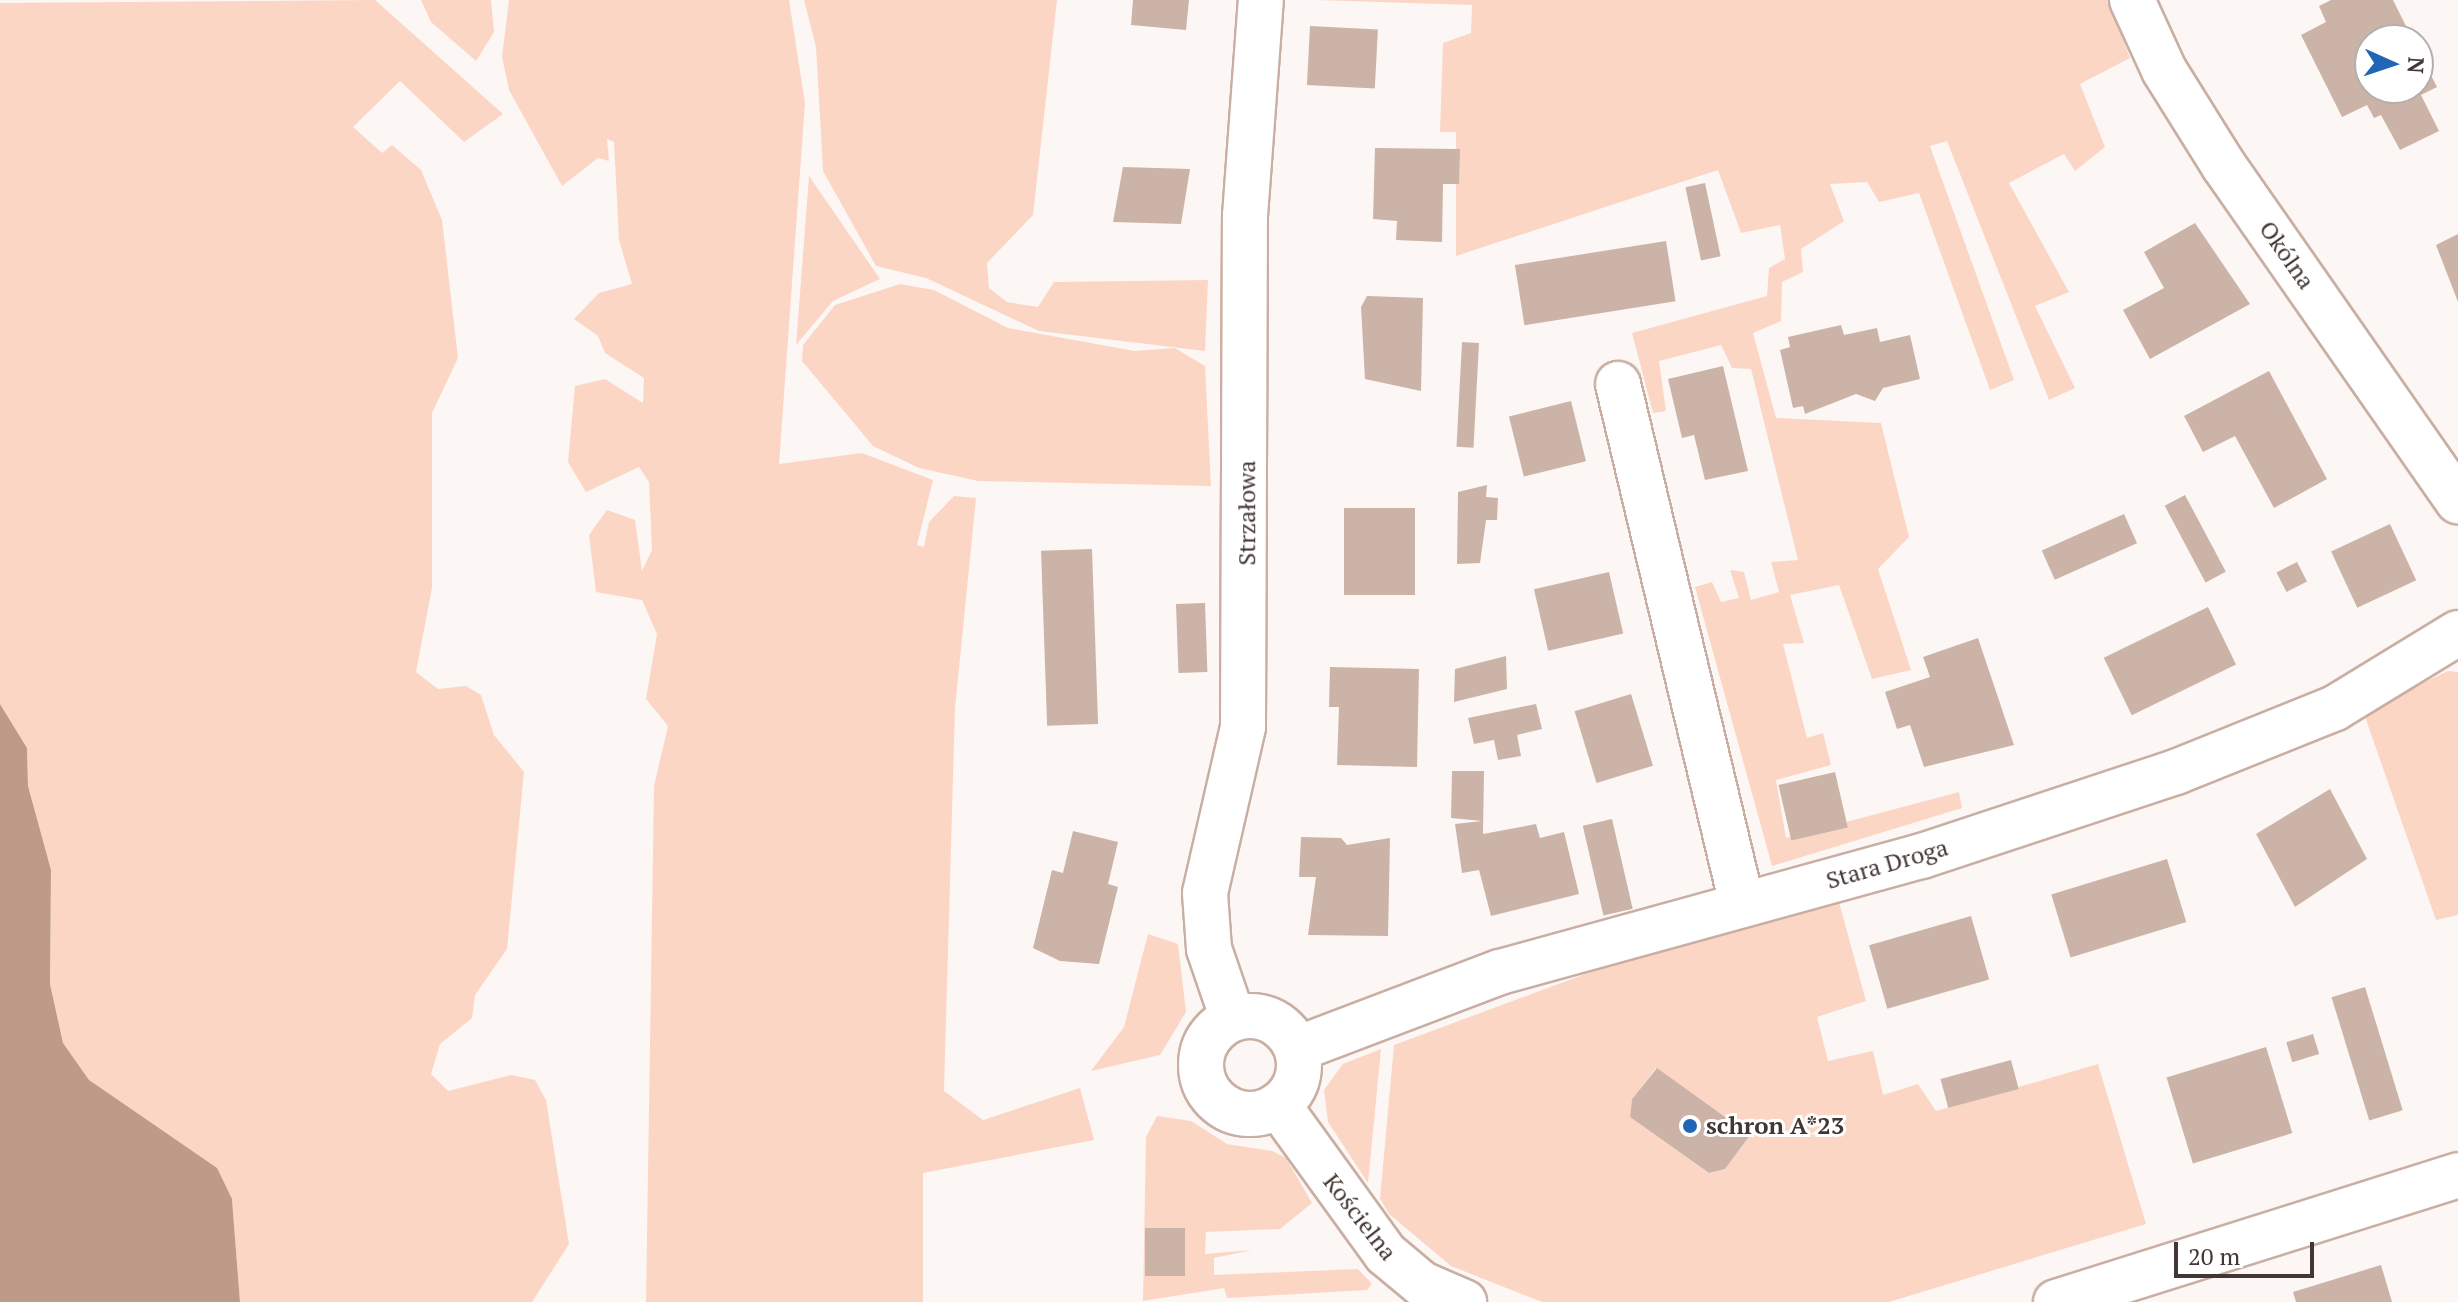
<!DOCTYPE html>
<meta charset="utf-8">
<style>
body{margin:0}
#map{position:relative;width:2458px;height:1302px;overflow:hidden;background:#fcf7f4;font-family:"PT Serif",serif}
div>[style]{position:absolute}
.green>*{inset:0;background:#fcd6c5}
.water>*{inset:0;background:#be9a89}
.building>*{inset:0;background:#ccb3a7;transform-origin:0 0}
.roads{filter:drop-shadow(2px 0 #c9afa3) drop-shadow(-2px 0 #c9afa3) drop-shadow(0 2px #c9afa3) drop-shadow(0 -2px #c9afa3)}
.street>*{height:44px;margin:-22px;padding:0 22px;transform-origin:22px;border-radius:22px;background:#fff}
.street>.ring{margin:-22px;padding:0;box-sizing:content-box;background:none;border:44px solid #fff;border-radius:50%}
.dots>*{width:22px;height:22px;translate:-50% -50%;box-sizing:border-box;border:4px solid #fff;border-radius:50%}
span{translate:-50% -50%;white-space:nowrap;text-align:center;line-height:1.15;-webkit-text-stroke:6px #fff;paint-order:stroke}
.street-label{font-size:24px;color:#423733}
.poi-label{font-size:24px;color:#423733;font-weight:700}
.left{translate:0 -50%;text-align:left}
.north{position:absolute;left:2354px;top:24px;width:80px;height:80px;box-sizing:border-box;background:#fff;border:2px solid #b3afad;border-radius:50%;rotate:93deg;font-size:22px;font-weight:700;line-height:32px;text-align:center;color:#423733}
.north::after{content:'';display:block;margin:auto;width:28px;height:36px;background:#2165b5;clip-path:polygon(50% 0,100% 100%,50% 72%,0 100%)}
.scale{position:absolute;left:2174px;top:1242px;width:140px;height:36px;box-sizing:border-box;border:4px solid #423733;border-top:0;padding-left:10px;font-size:24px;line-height:28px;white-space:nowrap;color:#423733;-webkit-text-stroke:6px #fff;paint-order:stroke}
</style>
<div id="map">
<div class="green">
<div style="clip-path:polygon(375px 0,503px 114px,464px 142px,400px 81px,353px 127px,382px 153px,392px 145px,421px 170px,442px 220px,458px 358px,432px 413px,432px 588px,416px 672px,438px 689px,466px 686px,481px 695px,494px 735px,524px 772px,507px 949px,475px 995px,472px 1018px,440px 1044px,431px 1074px,448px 1091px,511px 1075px,535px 1080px,546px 1100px,569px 1244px,532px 1302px,240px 1302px,232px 1199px,89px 1080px,63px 1043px,50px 984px,51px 870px,28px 786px,27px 748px,0 704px,0 3px)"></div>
<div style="clip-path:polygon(421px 0,491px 0,494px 32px,476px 61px,431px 22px)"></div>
<div style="clip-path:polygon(509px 0,789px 0,805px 103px,779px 464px,862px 453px,933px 480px,917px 545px,924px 547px,929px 522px,954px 496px,976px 498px,955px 708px,944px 1091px,983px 1120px,1080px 1088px,1094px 1140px,923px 1173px,923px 1302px,646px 1302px,654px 786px,668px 726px,646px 699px,657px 634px,642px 600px,596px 592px,589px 535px,607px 510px,635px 520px,642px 571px,652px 550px,649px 482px,639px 467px,586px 492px,568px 462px,575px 386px,605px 379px,643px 403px,644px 378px,605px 353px,598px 336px,574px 319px,599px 293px,632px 284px,619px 240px,614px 142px,607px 139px,609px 161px,598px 158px,562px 186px,509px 90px,502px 57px)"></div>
<div style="clip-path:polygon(804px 0,1057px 0,1033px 215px,987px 263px,989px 288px,1007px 302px,1038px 307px,1054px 282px,1208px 280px,1205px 351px,1039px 331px,926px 278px,876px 266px,823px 171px,816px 47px)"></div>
<div style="clip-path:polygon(1316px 0,2108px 0,2130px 58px,2080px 84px,2105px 147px,2075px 171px,2064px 154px,2009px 183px,2069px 292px,2035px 306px,2075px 388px,2049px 400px,1947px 141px,1930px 146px,2014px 380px,1990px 390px,1919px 193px,1879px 202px,1867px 182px,1830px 184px,1844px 221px,1801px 249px,1803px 272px,1782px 282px,1781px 321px,1753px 333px,1776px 418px,1881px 423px,1909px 537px,1878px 569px,1911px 670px,1872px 679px,1839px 585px,1790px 595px,1804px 643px,1783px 644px,1807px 738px,1823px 733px,1831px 765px,1776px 780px,1786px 838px,1959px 792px,1962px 808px,1772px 866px,1695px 587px,1712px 582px,1721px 602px,1739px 598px,1730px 570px,1744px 572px,1751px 600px,1779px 592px,1771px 562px,1798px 560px,1751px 369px,1732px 368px,1721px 345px,1659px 361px,1666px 411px,1653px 413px,1632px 333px,1767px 296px,1769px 268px,1785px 259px,1780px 225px,1741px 233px,1718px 170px,1456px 256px,1456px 132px,1440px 132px,1443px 43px,1471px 33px,1472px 5px)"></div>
<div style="clip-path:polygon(809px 176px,880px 279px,833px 301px,796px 345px)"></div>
<div style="clip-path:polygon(900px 284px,934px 290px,1008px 328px,1135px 351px,1175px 348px,1205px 366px,1211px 486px,978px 481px,919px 468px,873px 446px,802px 361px,803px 345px,835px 305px)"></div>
<div style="clip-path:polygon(2448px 671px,2458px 672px,2458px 915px,2436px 920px,2363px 711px)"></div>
<div style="clip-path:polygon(evenodd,1839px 902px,1866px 1001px,1817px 1017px,1828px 1061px,1873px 1051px,1883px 1095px,1918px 1084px,1936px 1111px,2098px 1064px,2146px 1224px,1889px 1302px,1542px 1302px,1451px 1266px,1389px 1214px,1380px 1199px,1394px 1045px,1688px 936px,1839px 902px,1656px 1068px,1749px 1135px,1725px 1169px,1709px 1173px,1630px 1117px,1632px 1099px,1656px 1068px)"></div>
<div style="clip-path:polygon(1148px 934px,1178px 944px,1186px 1012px,1160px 1055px,1091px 1071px,1124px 1027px)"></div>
<div style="clip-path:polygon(1381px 1049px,1368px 1183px,1328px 1122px,1324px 1090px,1343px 1064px)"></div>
<div style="clip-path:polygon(1157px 1116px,1191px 1121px,1227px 1144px,1272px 1151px,1286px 1158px,1312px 1203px,1280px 1229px,1206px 1232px,1205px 1254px,1252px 1250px,1214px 1258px,1214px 1275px,1358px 1269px,1372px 1284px,1367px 1290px,1227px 1298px,1224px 1288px,1143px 1301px,1146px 1137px)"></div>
</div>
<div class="water">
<div style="clip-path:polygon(0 704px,27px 748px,28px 786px,51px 870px,50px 984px,63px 1043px,89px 1080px,217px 1168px,232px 1199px,240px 1302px,0 1302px)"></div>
</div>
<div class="building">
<div style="clip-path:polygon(1133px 0,1189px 0,1186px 30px,1131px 25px)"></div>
<div style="clip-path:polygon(2331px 0,2393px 0,2413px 40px,2370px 40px,2370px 88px,2418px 88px,2418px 50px,2437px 87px,2421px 95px,2439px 131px,2400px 150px,2381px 115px,2374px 118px,2367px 105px,2342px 117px,2301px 35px,2326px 22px,2319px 6px)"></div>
<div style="left:1310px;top:26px;width:68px;height:59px;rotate:3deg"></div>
<div style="clip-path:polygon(1375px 148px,1460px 149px,1459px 184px,1443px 184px,1442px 242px,1396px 240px,1397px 221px,1373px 219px)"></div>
<div style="clip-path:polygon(1123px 167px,1190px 169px,1181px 224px,1113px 222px)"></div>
<div style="left:1705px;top:183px;width:75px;height:20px;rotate:78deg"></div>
<div style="clip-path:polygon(2195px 223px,2250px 304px,2150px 359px,2123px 310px,2164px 288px,2144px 252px)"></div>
<div style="clip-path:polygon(2458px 234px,2458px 302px,2436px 245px)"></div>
<div style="left:1666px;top:241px;width:61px;height:153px;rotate:81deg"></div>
<div style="clip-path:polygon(1367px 296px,1423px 298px,1421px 391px,1365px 379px,1361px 307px)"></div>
<div style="clip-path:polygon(1841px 325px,1844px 335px,1877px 328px,1880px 342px,1910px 335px,1920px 379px,1883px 388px,1875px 401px,1856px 394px,1805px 414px,1803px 406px,1793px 408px,1780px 350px,1790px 347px,1788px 337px)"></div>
<div style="left:1462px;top:342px;width:17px;height:105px;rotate:3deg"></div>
<div style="clip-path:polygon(1723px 366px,1748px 471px,1705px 480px,1694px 435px,1682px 438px,1668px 379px)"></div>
<div style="clip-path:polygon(2269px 371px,2327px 479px,2274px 508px,2235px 436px,2203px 452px,2184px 416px)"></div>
<div style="left:1571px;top:401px;width:62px;height:64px;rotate:76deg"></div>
<div style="clip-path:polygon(1487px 485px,1486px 497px,1498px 498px,1497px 520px,1486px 520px,1480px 563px,1457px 564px,1458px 492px)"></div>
<div style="left:2185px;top:495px;width:87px;height:23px;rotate:62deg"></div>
<div style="left:1344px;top:508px;width:71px;height:87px"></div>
<div style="left:2124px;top:514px;width:32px;height:90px;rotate:66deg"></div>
<div style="left:2390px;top:524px;width:62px;height:65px;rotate:65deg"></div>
<div style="left:1092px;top:549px;width:175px;height:51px;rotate:88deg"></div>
<div style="left:2297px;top:562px;width:22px;height:23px;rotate:63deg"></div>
<div style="left:1609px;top:572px;width:63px;height:77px;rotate:77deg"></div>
<div style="left:1205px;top:603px;width:69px;height:29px;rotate:88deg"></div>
<div style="left:2208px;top:607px;width:64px;height:116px;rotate:64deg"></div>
<div style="clip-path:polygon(1978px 638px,2014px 745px,1924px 767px,1910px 725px,1897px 729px,1885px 692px,1930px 677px,1923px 657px)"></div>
<div style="clip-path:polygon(1506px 656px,1507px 689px,1454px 702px,1455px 669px)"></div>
<div style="clip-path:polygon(1330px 667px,1419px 669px,1417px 767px,1337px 765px,1339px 707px,1329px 707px)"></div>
<div style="left:1631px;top:694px;width:75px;height:59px;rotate:73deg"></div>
<div style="clip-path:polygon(1536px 704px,1542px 729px,1517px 735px,1521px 756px,1498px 760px,1494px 740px,1474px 744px,1468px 718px)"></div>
<div style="clip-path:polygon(1452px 771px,1484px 771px,1483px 834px,1536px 824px,1540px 838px,1564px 832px,1579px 894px,1491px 916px,1479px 870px,1462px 873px,1455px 824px,1482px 821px,1451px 818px)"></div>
<div style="left:1835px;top:772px;width:57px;height:58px;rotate:77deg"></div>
<div style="clip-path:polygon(2330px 789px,2367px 859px,2295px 907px,2256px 834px)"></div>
<div style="left:1612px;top:819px;width:92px;height:30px;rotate:77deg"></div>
<div style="clip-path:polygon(1073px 831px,1118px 842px,1108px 884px,1118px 887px,1099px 964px,1060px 961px,1033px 948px,1052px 870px,1063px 873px)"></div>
<div style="clip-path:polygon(1301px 837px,1341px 838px,1347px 845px,1390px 838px,1388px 936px,1308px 935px,1316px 877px,1299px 877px)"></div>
<div style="left:2167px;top:859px;width:66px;height:121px;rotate:73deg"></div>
<div style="left:1971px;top:916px;width:66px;height:106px;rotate:74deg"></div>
<div style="left:2365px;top:987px;width:129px;height:35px;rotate:73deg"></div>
<div style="left:2313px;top:1034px;width:21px;height:28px;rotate:73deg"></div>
<div style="left:2266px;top:1047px;width:90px;height:104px;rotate:73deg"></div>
<div style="left:2011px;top:1060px;width:30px;height:73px;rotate:75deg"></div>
<div style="clip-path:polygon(1657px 1068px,1750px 1135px,1725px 1169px,1709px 1173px,1630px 1117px,1632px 1099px)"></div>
<div style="left:1185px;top:1228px;width:48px;height:40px;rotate:90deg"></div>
<div style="clip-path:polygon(2381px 1265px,2392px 1302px,2296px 1302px,2293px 1292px)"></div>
</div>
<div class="roads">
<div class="street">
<div style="left:2132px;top:0;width:77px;rotate:65.4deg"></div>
<div style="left:2164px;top:70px;width:113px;rotate:58deg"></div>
<div style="left:2224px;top:166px;width:409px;rotate:55.1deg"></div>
<div style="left:1618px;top:384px;width:535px;rotate:76.59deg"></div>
<div class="ring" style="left:1201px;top:1016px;width:54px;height:54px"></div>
<div style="left:1233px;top:1019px;width:74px;rotate:-108.9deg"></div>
<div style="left:1209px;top:949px;width:56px;rotate:-94.1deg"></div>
<div style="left:1205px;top:893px;width:170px;rotate:-77.1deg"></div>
<div style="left:1243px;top:727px;width:511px;rotate:-89.78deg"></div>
<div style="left:1245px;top:216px;width:217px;rotate:-85.8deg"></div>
<div style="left:1297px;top:1049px;width:217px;rotate:-20.8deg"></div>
<div style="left:1500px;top:972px;width:438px;rotate:-15.4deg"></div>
<div style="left:1922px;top:856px;width:268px;rotate:-18.3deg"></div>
<div style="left:2176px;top:772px;width:171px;rotate:-21.9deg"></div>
<div style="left:2335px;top:708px;width:144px;rotate:-31.4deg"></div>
<div style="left:1278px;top:1105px;width:184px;rotate:54.1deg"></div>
<div style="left:1386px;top:1254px;width:47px;rotate:39.8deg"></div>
<div style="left:1422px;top:1284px;width:46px;rotate:23.2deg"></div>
<div style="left:2056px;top:1302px;width:422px;rotate:-17.5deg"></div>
</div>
</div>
<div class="dots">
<div style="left:1690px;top:1126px;background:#2165b5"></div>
</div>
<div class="street-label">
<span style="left:2287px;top:255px;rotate:55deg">Okólna</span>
<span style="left:1247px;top:513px;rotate:-90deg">Strzałowa</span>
<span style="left:1887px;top:864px;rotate:-16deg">Stara Droga</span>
<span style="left:1360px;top:1217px;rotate:52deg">Kościelna</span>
</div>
<div class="poi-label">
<span class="left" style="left:1706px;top:1126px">schron A*23</span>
</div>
<div class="north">N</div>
<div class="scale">20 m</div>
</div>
